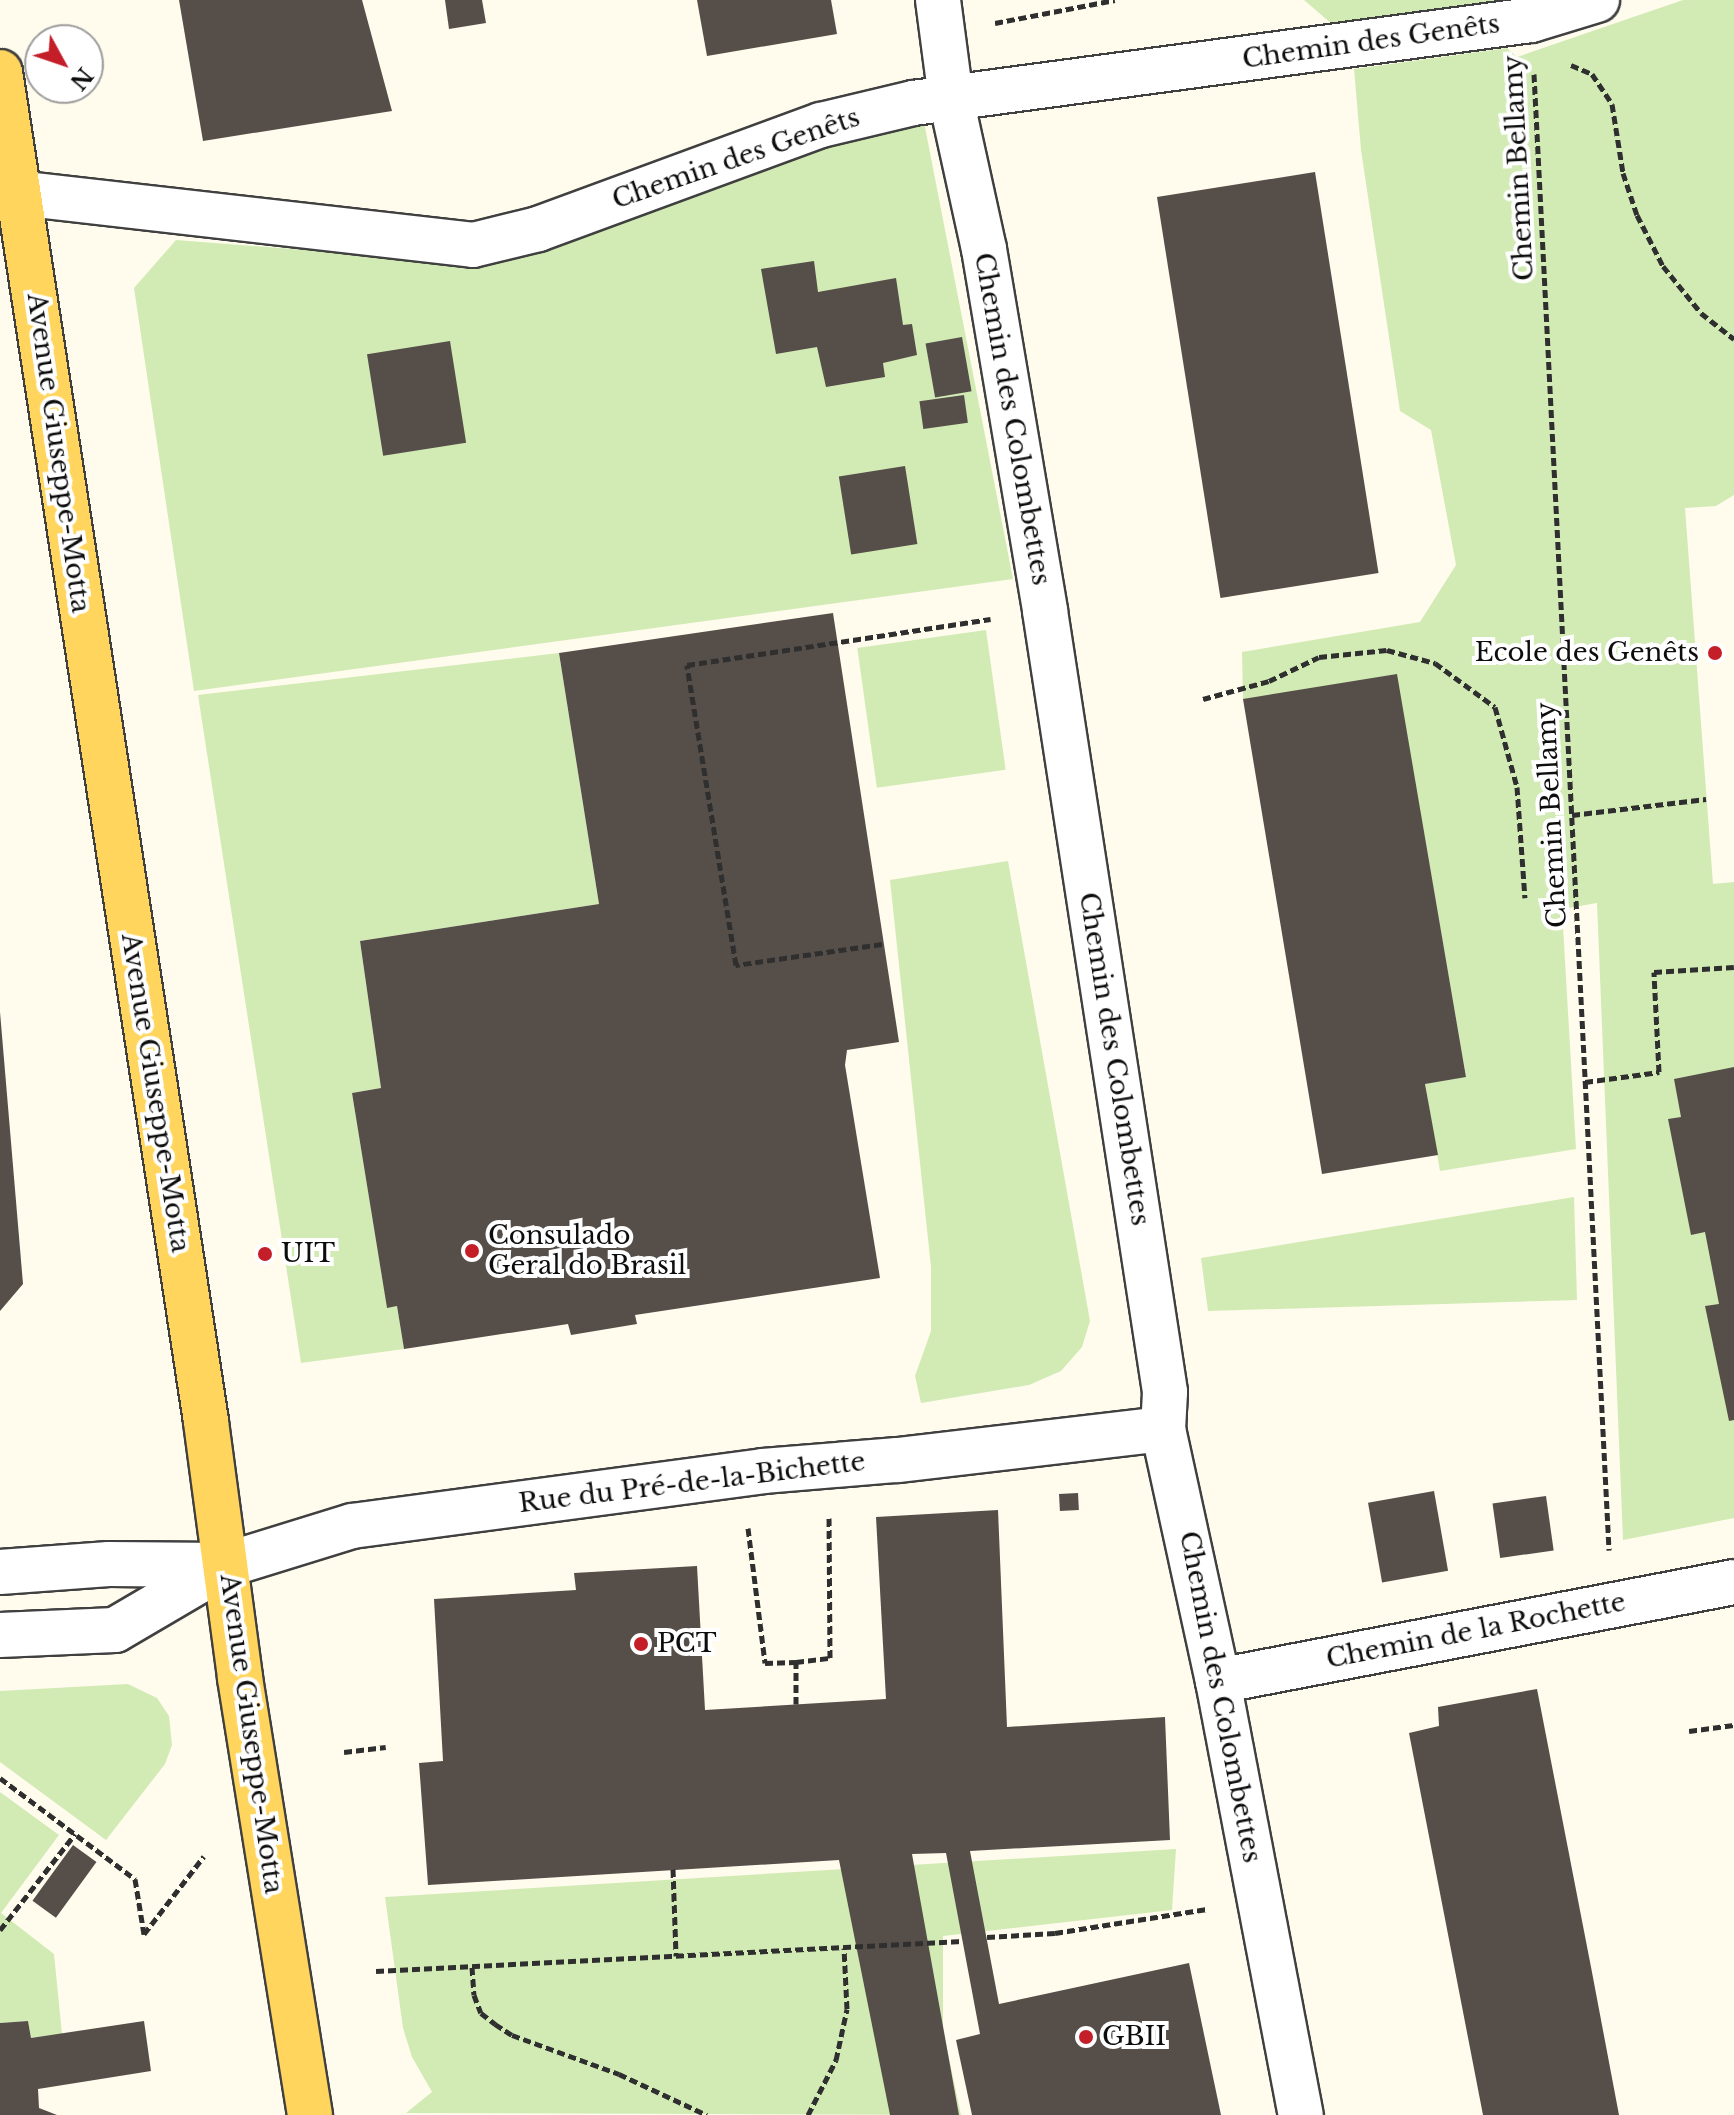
<!DOCTYPE html>
<meta charset="utf-8">
<style>
body{margin:0}
#map{position:relative;width:1734px;height:2115px;overflow:hidden;background:#fffbed;font-family:"Libre Baskerville",serif}
div>[style]{position:absolute}
.green>*{inset:0;background:#d2ebb5;transform-origin:0 0}
.building>*{inset:0;background:#564e49;transform-origin:0 0}
.path>*{height:5px;margin-top:-2.5px;transform-origin:0;background:repeating-linear-gradient(90deg,#2f2f2f 0 8px,transparent 0 12px)}
.roads{filter:drop-shadow(2px 0 #404040) drop-shadow(-2px 0 #404040) drop-shadow(0 2px #404040) drop-shadow(0 -2px #404040)}
.street>*{height:44px;margin:-22px;padding:0 22px;transform-origin:22px;border-radius:22px;background:#fff}
.primary>*{height:44px;margin:-22px;padding:0 22px;transform-origin:22px;border-radius:22px;background:#ffd55d}
.dots>*{width:22px;height:22px;translate:-50% -50%;box-sizing:border-box;border:4px solid #fff;border-radius:50%}
span{translate:-50% -50%;white-space:nowrap;text-align:center;line-height:1.15;-webkit-text-stroke:8px #fff;paint-order:stroke}
.street-label{font-size:26px;color:#0d0d0d}
.poi-label{font-size:26px;color:#0d0d0d}
.right{translate:-100% -50%;text-align:right}
.left{translate:0 -50%;text-align:left}
.north{position:absolute;left:24px;top:24px;width:80px;height:80px;box-sizing:border-box;background:#fff;border:2px solid #9e9e9e;border-radius:50%;rotate:130deg;font-size:22px;font-weight:700;line-height:32px;text-align:center;color:#0d0d0d}
.north::after{content:'';display:block;margin:auto;width:28px;height:36px;background:#c41e29;clip-path:polygon(50% 0,100% 100%,50% 72%,0 100%)}
</style>
<div id="map">
<div class="green">
<div style="clip-path:polygon(1304px 0,1528px 0,1339px 30px)"></div>
<div style="clip-path:polygon(1683px 0,1734px 0,1734px 495px,1716px 506px,1685px 508px,1713px 884px,1734px 882px,1734px 1518px,1623px 1540px,1597px 903px,1562px 909px,1576px 1149px,1440px 1171px,1425px 1084px,1466px 1076px,1411px 760px,1243px 699px,1242px 652px,1420px 622px,1456px 565px,1431px 430px,1400px 411px,1361px 150px,1354px 69px,1507px 48px,1517px 57px)"></div>
<div style="clip-path:polygon(924px 122px,1013px 579px,194px 691px,134px 288px,176px 240px,471px 263px,877px 127px)"></div>
<div style="left:986px;top:630px;width:141px;height:130px;rotate:82deg"></div>
<div style="clip-path:polygon(559px 653px,599px 904px,360px 941px,381px 1088px,352px 1093px,387px 1307px,397px 1306px,404px 1349px,301px 1363px,198px 695px)"></div>
<div style="clip-path:polygon(1008px 861px,1090px 1321px,1082px 1347px,1061px 1371px,1029px 1385px,921px 1403px,915px 1376px,931px 1331px,931px 1267px,890px 880px)"></div>
<div style="clip-path:polygon(1574px 1197px,1577px 1300px,1208px 1311px,1201px 1258px)"></div>
<div style="clip-path:polygon(128px 1684px,157px 1698px,169px 1716px,172px 1745px,165px 1764px,106px 1840px,0 1762px,0 1691px)"></div>
<div style="clip-path:polygon(0 1792px,59px 1835px,1px 1913px,54px 1954px,62px 2034px,31px 2038px,28px 2021px,0 2023px)"></div>
<div style="clip-path:polygon(1176px 1849px,1172px 1910px,943px 1936px,943px 2030px,961px 2115px,406px 2113px,432px 2092px,412px 2057px,403px 2028px,385px 1897px)"></div>
</div>
<div class="building">
<div style="clip-path:polygon(179px 0,362px 0,392px 111px,203px 141px)"></div>
<div style="clip-path:polygon(445px 0,482px 0,486px 23px,449px 29px)"></div>
<div style="clip-path:polygon(697px 0,831px 0,837px 34px,707px 56px)"></div>
<div style="left:1315px;top:172px;width:406px;height:160px;rotate:81deg"></div>
<div style="clip-path:polygon(814px 261px,818px 292px,896px 278px,903px 325px,912px 324px,917px 355px,883px 363px,885px 377px,826px 387px,817px 347px,776px 354px,761px 269px)"></div>
<div style="left:962px;top:337px;width:55px;height:37px;rotate:80deg"></div>
<div style="left:450px;top:341px;width:103px;height:84px;rotate:81deg"></div>
<div style="left:964px;top:395px;width:28px;height:45px;rotate:82deg"></div>
<div style="left:905px;top:466px;width:79px;height:67px;rotate:81deg"></div>
<div style="clip-path:polygon(833px 613px,899px 1042px,847px 1050px,845px 1065px,880px 1278px,635px 1315px,637px 1324px,571px 1335px,568px 1324px,404px 1349px,397px 1306px,387px 1308px,352px 1093px,381px 1088px,360px 941px,599px 904px,559px 653px)"></div>
<div style="clip-path:polygon(1397px 674px,1466px 1077px,1425px 1084px,1438px 1155px,1322px 1174px,1243px 699px)"></div>
<div style="clip-path:polygon(0 1012px,23px 1284px,0 1311px)"></div>
<div style="clip-path:polygon(1734px 1067px,1734px 1420px,1729px 1421px,1705px 1306px,1719px 1304px,1705px 1232px,1691px 1235px,1668px 1119px,1681px 1117px,1674px 1079px)"></div>
<div style="left:1434px;top:1491px;width:81px;height:67px;rotate:80deg"></div>
<div style="left:1078px;top:1493px;width:17px;height:19px;rotate:87deg"></div>
<div style="left:1546px;top:1496px;width:55px;height:54px;rotate:82deg"></div>
<div style="clip-path:polygon(998px 1510px,1007px 1727px,1165px 1717px,1170px 1840px,970px 1851px,999px 2004px,1189px 1963px,1221px 2115px,972px 2115px,956px 2040px,980px 2034px,946px 1853px,912px 1854px,959px 2115px,890px 2115px,839px 1860px,428px 1885px,419px 1763px,443px 1761px,434px 1599px,576px 1590px,574px 1573px,697px 1566px,705px 1710px,886px 1699px,876px 1517px)"></div>
<div style="clip-path:polygon(1537px 1689px,1591px 1967px,1619px 2115px,1483px 2115px,1409px 1733px,1439px 1726px,1438px 1707px)"></div>
<div style="left:73px;top:1845px;width:29px;height:69px;rotate:36deg"></div>
<div style="clip-path:polygon(28px 2021px,31px 2038px,144px 2021px,151px 2071px,38px 2089px,39px 2108px,57px 2115px,0 2115px,0 2023px)"></div>
</div>
<div class="path">
<div style="left:995px;top:23px;width:122px;rotate:-10.9deg"></div>
<div style="left:1571px;top:65px;width:23px;rotate:23deg"></div>
<div style="left:1592px;top:74px;width:36px;rotate:56deg"></div>
<div style="left:1612px;top:104px;width:70px;rotate:80.9deg"></div>
<div style="left:1623px;top:173px;width:44px;rotate:71.6deg"></div>
<div style="left:1637px;top:215px;width:57px;rotate:63deg"></div>
<div style="left:1663px;top:266px;width:60px;rotate:51deg"></div>
<div style="left:1701px;top:313px;width:42px;rotate:38.2deg"></div>
<div style="left:1534px;top:74px;width:1478px;rotate:87.09deg"></div>
<div style="left:1203px;top:699px;width:68px;rotate:-15.3deg"></div>
<div style="left:1269px;top:681px;width:55px;rotate:-25.6deg"></div>
<div style="left:1319px;top:657px;width:68px;rotate:-5.9deg"></div>
<div style="left:1387px;top:650px;width:50px;rotate:15.2deg"></div>
<div style="left:1435px;top:663px;width:74px;rotate:36.3deg"></div>
<div style="left:1495px;top:707px;width:83px;rotate:74.6deg"></div>
<div style="left:1517px;top:787px;width:111px;rotate:85.9deg"></div>
<div style="left:1572px;top:815px;width:135px;rotate:-6.8deg"></div>
<div style="left:882px;top:944px;width:148px;rotate:171.8deg"></div>
<div style="left:736px;top:965px;width:304px;rotate:-99.3deg"></div>
<div style="left:687px;top:665px;width:307px;rotate:-8.6deg"></div>
<div style="left:1585px;top:1082px;width:75px;rotate:-7.7deg"></div>
<div style="left:1659px;top:1072px;width:100px;rotate:-92.9deg"></div>
<div style="left:1654px;top:972px;width:80px;rotate:-3.6deg"></div>
<div style="left:748px;top:1528px;width:136px;rotate:82.8deg"></div>
<div style="left:765px;top:1663px;width:31px;rotate:-2deg"></div>
<div style="left:796px;top:1704px;width:42px;rotate:-90deg"></div>
<div style="left:796px;top:1662px;width:34px;rotate:-7deg"></div>
<div style="left:830px;top:1658px;width:140px;rotate:-90.4deg"></div>
<div style="left:1689px;top:1731px;width:45px;rotate:-7.6deg"></div>
<div style="left:344px;top:1752px;width:42px;rotate:-6.8deg"></div>
<div style="left:0;top:1778px;width:169px;rotate:36.8deg"></div>
<div style="left:135px;top:1879px;width:56px;rotate:80.7deg"></div>
<div style="left:144px;top:1934px;width:98px;rotate:-52.4deg"></div>
<div style="left:673px;top:1869px;width:87px;rotate:88deg"></div>
<div style="left:0;top:1930px;width:122px;rotate:-52deg"></div>
<div style="left:987px;top:1937px;width:68px;rotate:-3.4deg"></div>
<div style="left:1055px;top:1933px;width:154px;rotate:-9deg"></div>
<div style="left:472px;top:1967px;width:28px;rotate:86deg"></div>
<div style="left:474px;top:1995px;width:19px;rotate:69deg"></div>
<div style="left:481px;top:2013px;width:18px;rotate:38deg"></div>
<div style="left:495px;top:2024px;width:20px;rotate:33deg"></div>
<div style="left:512px;top:2035px;width:114px;rotate:20deg"></div>
<div style="left:619px;top:2074px;width:97px;rotate:25deg"></div>
<div style="left:376px;top:1971px;width:587px;rotate:-2.93deg"></div>
<div style="left:808px;top:2115px;width:62px;rotate:-63deg"></div>
<div style="left:836px;top:2060px;width:52px;rotate:-77.8deg"></div>
<div style="left:847px;top:2009px;width:61px;rotate:-92.8deg"></div>
</div>
<div class="roads">
<div class="street">
<div style="left:938px;top:0;width:100px;rotate:82.5deg"></div>
<div style="left:951px;top:99px;width:154px;rotate:77.6deg"></div>
<div style="left:984px;top:249px;width:367px;rotate:80.4deg"></div>
<div style="left:1045px;top:611px;width:790px;rotate:81.26deg"></div>
<div style="left:1165px;top:1392px;width:37px;rotate:93deg"></div>
<div style="left:1163px;top:1429px;width:258px;rotate:77.7deg"></div>
<div style="left:1218px;top:1681px;width:442px;rotate:79.2deg"></div>
<div style="left:18px;top:193px;width:458px;rotate:6.5deg"></div>
<div style="left:473px;top:245px;width:67px;rotate:-13.8deg"></div>
<div style="left:538px;top:229px;width:302px;rotate:-20.2deg"></div>
<div style="left:821px;top:125px;width:95px;rotate:-13.4deg"></div>
<div style="left:913px;top:103px;width:624px;rotate:-7.65deg"></div>
<div style="left:1531px;top:20px;width:69px;rotate:-16.9deg"></div>
<div style="left:0;top:1572px;width:109px;rotate:-4.2deg"></div>
<div style="left:109px;top:1564px;width:116px;rotate:0.5deg"></div>
<div style="left:0;top:1635px;width:115px;rotate:-2.5deg"></div>
<div style="left:115px;top:1630px;width:129px;rotate:-30.4deg"></div>
<div style="left:226px;top:1565px;width:132px;rotate:-17.2deg"></div>
<div style="left:352px;top:1526px;width:415px;rotate:-7.6deg"></div>
<div style="left:763px;top:1471px;width:135px;rotate:-4.7deg"></div>
<div style="left:898px;top:1460px;width:267px;rotate:-6.7deg"></div>
<div style="left:1218px;top:1681px;width:525px;rotate:-10.86deg"></div>
</div>
<div class="primary">
<div style="left:0;top:72px;width:1366px;rotate:81.32deg"></div>
<div style="left:206px;top:1422px;width:258px;rotate:82.4deg"></div>
<div style="left:240px;top:1678px;width:443px;rotate:80.9deg"></div>
</div>
</div>
<div class="dots">
<div style="left:1715px;top:653px;background:#c41e29"></div>
<div style="left:472px;top:1251px;background:#c41e29"></div>
<div style="left:265px;top:1254px;background:#c41e29"></div>
<div style="left:641px;top:1644px;background:#c41e29"></div>
<div style="left:1086px;top:2037px;background:#c41e29"></div>
</div>
<div class="street-label">
<span style="left:1371px;top:42px;rotate:-8deg">Chemin des Genêts</span>
<span style="left:736px;top:159px;rotate:-19deg">Chemin des Genêts</span>
<span style="left:1519px;top:168px;rotate:-93deg">Chemin Bellamy</span>
<span style="left:1012px;top:419px;rotate:80deg">Chemin des Colombettes</span>
<span style="left:58px;top:453px;rotate:82deg">Avenue Giuseppe-Motta</span>
<span style="left:1552px;top:815px;rotate:-93deg">Chemin Bellamy</span>
<span style="left:1114px;top:1059px;rotate:81deg">Chemin des Colombettes</span>
<span style="left:155px;top:1093px;rotate:81deg">Avenue Giuseppe-Motta</span>
<span style="left:692px;top:1483px;rotate:-7deg">Rue du Pré-de-la-Bichette</span>
<span style="left:1476px;top:1631px;rotate:-11deg">Chemin de la Rochette</span>
<span style="left:1220px;top:1697px;rotate:79deg">Chemin des Colombettes</span>
<span style="left:251px;top:1734px;rotate:82deg">Avenue Giuseppe-Motta</span>
</div>
<div class="poi-label">
<span class="right" style="left:1699px;top:653px">Ecole des Genêts</span>
<span class="left" style="left:488px;top:1251px">Consulado<br>Geral do Brasil</span>
<span class="left" style="left:281px;top:1254px">UIT</span>
<span class="left" style="left:657px;top:1644px">PCT</span>
<span class="left" style="left:1102px;top:2037px">GBII</span>
</div>
<div class="north">N</div>
</div>
